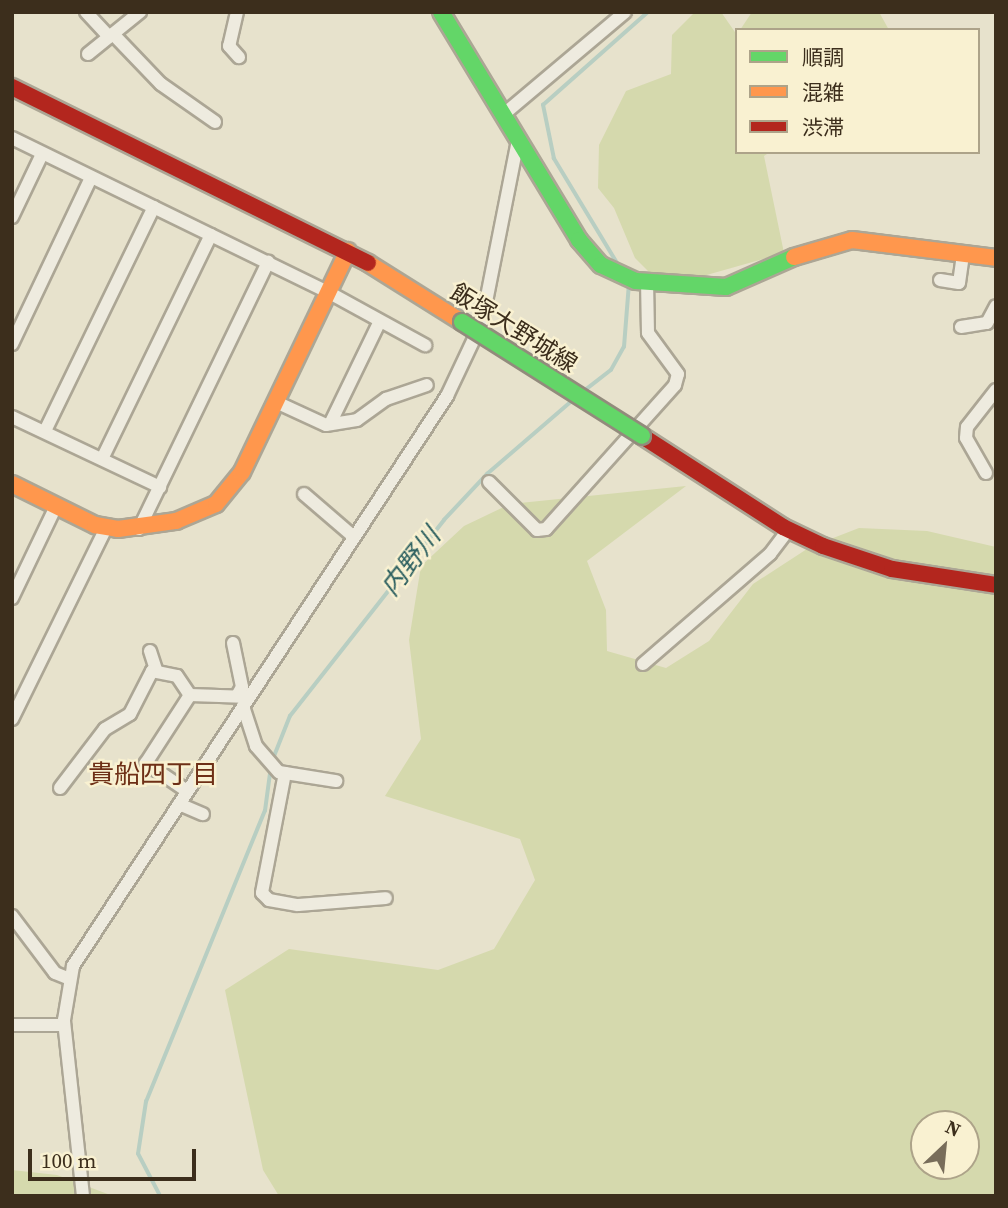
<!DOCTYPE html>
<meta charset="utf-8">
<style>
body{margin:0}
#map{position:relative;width:1008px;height:1208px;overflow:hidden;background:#e7e2cc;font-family:"Source Serif 4","Noto Sans JP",serif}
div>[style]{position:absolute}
.green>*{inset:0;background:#d5d9ad}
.stream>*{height:3.5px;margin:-1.75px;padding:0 1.75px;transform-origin:1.75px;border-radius:1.75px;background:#b8cec2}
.roads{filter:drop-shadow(2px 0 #aca695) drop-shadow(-2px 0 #aca695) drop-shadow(0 2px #aca695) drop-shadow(0 -2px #aca695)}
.street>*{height:12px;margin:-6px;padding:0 6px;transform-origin:6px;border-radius:6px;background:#eeebdf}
.fast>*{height:16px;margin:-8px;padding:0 8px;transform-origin:8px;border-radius:8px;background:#63d668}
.slow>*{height:16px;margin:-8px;padding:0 8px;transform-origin:8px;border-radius:8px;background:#ff974d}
.jam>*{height:16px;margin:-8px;padding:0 8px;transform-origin:8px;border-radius:8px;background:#b3261e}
.bridges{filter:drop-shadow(2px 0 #928b7c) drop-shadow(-2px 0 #928b7c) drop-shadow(0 2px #928b7c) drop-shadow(0 -2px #928b7c)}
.fast-bridge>*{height:16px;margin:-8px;padding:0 8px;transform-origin:8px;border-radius:8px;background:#63d668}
span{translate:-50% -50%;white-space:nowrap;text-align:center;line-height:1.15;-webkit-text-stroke:5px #f9f1d1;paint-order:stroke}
.street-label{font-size:24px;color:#3c2e1c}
.water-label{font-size:26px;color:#295d5e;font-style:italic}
.neighbourhood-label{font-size:26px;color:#6e2f16}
.frame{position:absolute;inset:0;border:14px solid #3c2e1c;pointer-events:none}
.legend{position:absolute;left:735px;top:28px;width:245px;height:126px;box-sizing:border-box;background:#f9f1d1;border:2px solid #ada389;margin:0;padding:9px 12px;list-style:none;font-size:21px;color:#3c2e1c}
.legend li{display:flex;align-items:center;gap:14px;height:35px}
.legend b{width:35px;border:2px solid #ada389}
.north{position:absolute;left:910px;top:1110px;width:70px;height:70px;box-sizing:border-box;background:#f9f1d1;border:2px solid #ada389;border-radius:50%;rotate:26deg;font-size:19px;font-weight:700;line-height:28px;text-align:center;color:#3c2e1c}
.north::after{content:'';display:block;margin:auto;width:24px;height:32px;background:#786d5a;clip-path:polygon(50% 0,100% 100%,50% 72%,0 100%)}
.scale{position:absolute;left:28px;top:1149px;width:168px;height:32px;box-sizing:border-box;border:4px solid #3c2e1c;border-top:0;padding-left:9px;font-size:21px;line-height:24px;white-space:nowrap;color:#3c2e1c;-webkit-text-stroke:5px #f9f1d1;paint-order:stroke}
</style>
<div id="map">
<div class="green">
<div style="clip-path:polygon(695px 12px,721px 12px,737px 35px,737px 152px,770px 152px,764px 156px,784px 253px,696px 278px,652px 275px,635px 258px,614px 208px,598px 188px,599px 145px,626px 91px,671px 74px,672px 35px)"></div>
<div style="clip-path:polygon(752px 12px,879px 12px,889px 30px,740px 30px)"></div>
<div style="clip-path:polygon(evenodd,686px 486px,587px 561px,606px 610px,607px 651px,666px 668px,709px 641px,753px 584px,810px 547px,859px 528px,927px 531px,996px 547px,996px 1196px,279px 1196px,263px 1170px,225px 990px,289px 949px,438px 970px,494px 949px,535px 880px,520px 839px,385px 796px,421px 739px,409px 640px,421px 566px,464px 526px,510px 504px,686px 486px,924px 1124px,966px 1124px,966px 1166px,924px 1166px,924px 1124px)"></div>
<div style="clip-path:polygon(12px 1170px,57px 1175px,113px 1196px,12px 1196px)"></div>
</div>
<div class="stream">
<div style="left:618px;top:265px;width:124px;rotate:-121.1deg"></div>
<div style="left:554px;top:159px;width:55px;rotate:-101.5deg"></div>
<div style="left:543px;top:105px;width:140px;rotate:-41.5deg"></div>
<div style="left:584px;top:391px;width:34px;rotate:-38deg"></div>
<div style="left:611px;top:370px;width:26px;rotate:-61deg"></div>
<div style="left:624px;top:347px;width:63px;rotate:-85.5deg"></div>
<div style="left:273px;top:759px;width:46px;rotate:-68.4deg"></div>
<div style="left:290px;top:716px;width:249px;rotate:-51.8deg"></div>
<div style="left:444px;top:520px;width:63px;rotate:-46.9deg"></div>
<div style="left:487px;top:474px;width:112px;rotate:-40.7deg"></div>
<div style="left:160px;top:1196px;width:47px;rotate:-117.6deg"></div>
<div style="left:138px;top:1154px;width:53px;rotate:-81.3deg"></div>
<div style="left:146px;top:1102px;width:314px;rotate:-67.8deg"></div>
<div style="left:265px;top:811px;width:45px;rotate:-82.4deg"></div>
</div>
<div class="roads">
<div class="street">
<div style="left:86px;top:12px;width:34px;rotate:47deg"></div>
<div style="left:237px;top:12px;width:35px;rotate:103deg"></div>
<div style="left:229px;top:46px;width:15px;rotate:48deg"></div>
<div style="left:113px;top:34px;width:69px;rotate:46.2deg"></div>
<div style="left:161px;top:84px;width:66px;rotate:35.1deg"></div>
<div style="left:88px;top:54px;width:67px;rotate:-38.9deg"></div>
<div style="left:504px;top:114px;width:158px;rotate:-40.1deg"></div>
<div style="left:12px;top:138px;width:352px;rotate:26deg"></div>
<div style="left:328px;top:292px;width:111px;rotate:28.7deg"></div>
<div style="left:12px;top:217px;width:70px;rotate:-64.5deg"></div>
<div style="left:940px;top:280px;width:19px;rotate:9deg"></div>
<div style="left:959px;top:283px;width:30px;rotate:-82deg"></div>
<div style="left:961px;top:327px;width:26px;rotate:-9deg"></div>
<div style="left:987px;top:323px;width:19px;rotate:-62deg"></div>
<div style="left:12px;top:344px;width:184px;rotate:-64.6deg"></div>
<div style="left:276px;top:402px;width:55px;rotate:24.7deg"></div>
<div style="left:326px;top:425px;width:31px;rotate:-9deg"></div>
<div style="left:357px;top:420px;width:36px;rotate:-36deg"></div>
<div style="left:386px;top:399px;width:43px;rotate:-18.9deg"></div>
<div style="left:12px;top:417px;width:164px;rotate:25.3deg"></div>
<div style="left:330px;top:424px;width:114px;rotate:-64.1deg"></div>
<div style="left:45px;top:431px;width:249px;rotate:-64.1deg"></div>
<div style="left:102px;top:459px;width:249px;rotate:-64.1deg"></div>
<div style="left:986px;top:473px;width:40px;rotate:-119.7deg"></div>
<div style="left:966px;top:438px;width:11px;rotate:-85deg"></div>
<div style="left:967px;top:427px;width:47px;rotate:-51.9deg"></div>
<div style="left:489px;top:482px;width:68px;rotate:45deg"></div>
<div style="left:537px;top:530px;width:9px;rotate:-6deg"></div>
<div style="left:546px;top:529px;width:193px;rotate:-48.1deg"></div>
<div style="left:675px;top:385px;width:11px;rotate:-75deg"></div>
<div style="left:678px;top:374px;width:51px;rotate:-126.2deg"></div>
<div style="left:648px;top:333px;width:51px;rotate:-91.1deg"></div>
<div style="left:304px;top:494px;width:66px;rotate:40.7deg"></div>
<div style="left:139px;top:529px;width:297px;rotate:-64.2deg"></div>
<div style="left:12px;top:598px;width:102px;rotate:-64.4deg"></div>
<div style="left:233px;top:643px;width:45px;rotate:78.4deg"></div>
<div style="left:242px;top:687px;width:8px;rotate:120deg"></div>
<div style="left:150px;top:651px;width:20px;rotate:72deg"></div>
<div style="left:643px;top:664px;width:168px;rotate:-40.9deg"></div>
<div style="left:770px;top:554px;width:30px;rotate:-53deg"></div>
<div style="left:243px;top:706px;width:42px;rotate:72deg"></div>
<div style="left:256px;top:746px;width:35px;rotate:49deg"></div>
<div style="left:279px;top:772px;width:58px;rotate:9deg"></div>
<div style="left:12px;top:719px;width:213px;rotate:-63.8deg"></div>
<div style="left:285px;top:773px;width:122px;rotate:100.9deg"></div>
<div style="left:262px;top:893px;width:10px;rotate:45deg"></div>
<div style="left:269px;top:900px;width:29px;rotate:10deg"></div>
<div style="left:298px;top:905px;width:88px;rotate:-4.5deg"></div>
<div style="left:60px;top:788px;width:74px;rotate:-52.7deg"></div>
<div style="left:105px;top:729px;width:29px;rotate:-31deg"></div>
<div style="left:130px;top:714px;width:48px;rotate:-62.9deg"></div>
<div style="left:152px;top:671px;width:25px;rotate:11deg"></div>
<div style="left:177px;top:676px;width:23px;rotate:56deg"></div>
<div style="left:190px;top:695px;width:59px;rotate:1.9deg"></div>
<div style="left:187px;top:791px;width:50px;rotate:-145.7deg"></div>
<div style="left:146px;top:763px;width:81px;rotate:-57.1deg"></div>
<div style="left:179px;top:804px;width:26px;rotate:23deg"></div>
<div style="left:12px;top:916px;width:71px;rotate:53deg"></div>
<div style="left:55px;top:973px;width:16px;rotate:22deg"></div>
<div style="left:12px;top:1025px;width:52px"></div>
<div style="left:83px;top:1196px;width:177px;rotate:-96.2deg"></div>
<div style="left:64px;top:1020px;width:55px;rotate:-80.5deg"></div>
<div style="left:73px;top:966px;width:682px;rotate:-56.73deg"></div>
<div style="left:447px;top:396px;width:82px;rotate:-64.7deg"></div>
<div style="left:482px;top:322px;width:186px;rotate:-78.8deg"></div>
</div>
<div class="fast">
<div style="left:441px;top:12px;width:267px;rotate:58.8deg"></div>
<div style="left:579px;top:240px;width:33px;rotate:49deg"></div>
<div style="left:601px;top:265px;width:38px;rotate:25deg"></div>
<div style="left:636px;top:281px;width:90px;rotate:3.8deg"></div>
<div style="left:726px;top:287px;width:74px;rotate:-23.8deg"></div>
</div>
<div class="slow">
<div style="left:794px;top:257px;width:60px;rotate:-16.3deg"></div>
<div style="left:852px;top:240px;width:145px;rotate:7.1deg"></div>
<div style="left:368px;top:263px;width:111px;rotate:32.1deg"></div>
<div style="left:12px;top:484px;width:93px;rotate:26.3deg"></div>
<div style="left:95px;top:525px;width:23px;rotate:10deg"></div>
<div style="left:118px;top:529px;width:59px;rotate:-7.9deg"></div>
<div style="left:176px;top:521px;width:43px;rotate:-23deg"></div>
<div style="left:216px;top:504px;width:41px;rotate:-50.9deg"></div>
<div style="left:242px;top:472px;width:245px;rotate:-64.4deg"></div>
</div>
<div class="jam">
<div style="left:12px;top:87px;width:397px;rotate:26.3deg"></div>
<div style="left:642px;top:436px;width:168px;rotate:32.8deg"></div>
<div style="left:783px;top:527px;width:44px;rotate:25.4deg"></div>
<div style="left:823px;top:546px;width:73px;rotate:18.4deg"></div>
<div style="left:892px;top:569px;width:105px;rotate:8.7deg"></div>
</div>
</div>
<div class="bridges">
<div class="fast-bridge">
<div style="left:462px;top:322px;width:213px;rotate:32.3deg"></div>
</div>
</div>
<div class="street-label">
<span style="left:514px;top:328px;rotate:32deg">飯塚大野城線</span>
</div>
<div class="water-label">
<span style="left:411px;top:562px;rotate:-52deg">内野川</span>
</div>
<div class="neighbourhood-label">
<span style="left:153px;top:775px">貴船四丁目</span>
</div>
<div class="frame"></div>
<ul class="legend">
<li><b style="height:9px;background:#63d668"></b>順調</li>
<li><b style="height:9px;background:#ff974d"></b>混雑</li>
<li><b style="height:9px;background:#b3261e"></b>渋滞</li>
</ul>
<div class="north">N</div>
<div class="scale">100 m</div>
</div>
